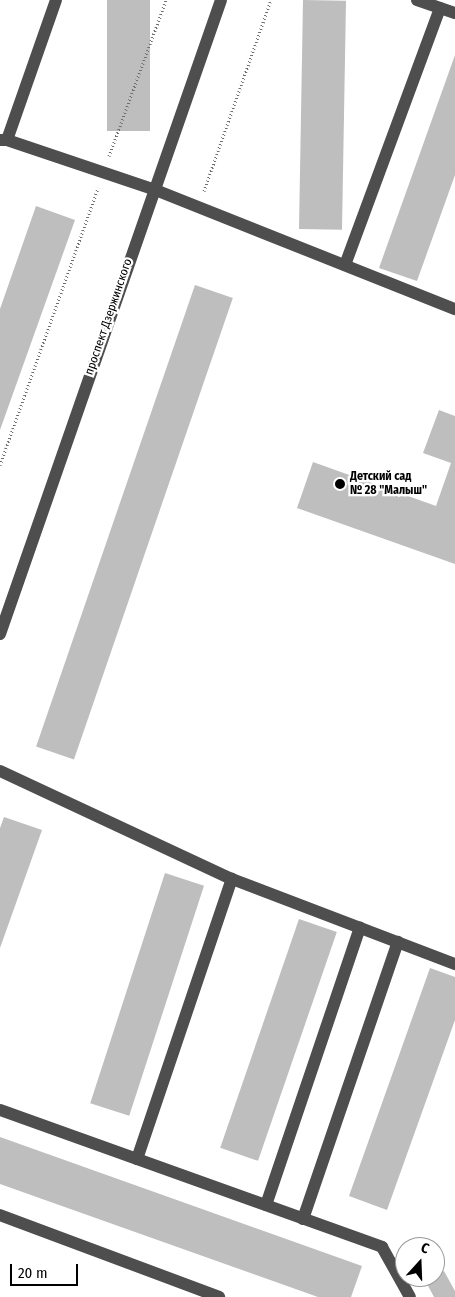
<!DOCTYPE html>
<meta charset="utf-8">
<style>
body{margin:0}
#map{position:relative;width:455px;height:1297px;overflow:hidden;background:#fff;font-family:"Fira Sans Condensed",sans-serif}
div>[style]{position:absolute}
.building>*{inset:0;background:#bebebe;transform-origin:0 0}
.path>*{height:3px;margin-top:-1.5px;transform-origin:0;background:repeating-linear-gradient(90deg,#707070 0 1px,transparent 0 3.5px)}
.minor>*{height:12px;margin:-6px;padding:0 6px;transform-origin:6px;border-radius:6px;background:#4e4e4e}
.dots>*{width:14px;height:14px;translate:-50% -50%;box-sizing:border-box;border:2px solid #fff;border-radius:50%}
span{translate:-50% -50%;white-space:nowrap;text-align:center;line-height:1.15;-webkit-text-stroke:4.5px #fff;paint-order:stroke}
.street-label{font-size:12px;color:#000}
.poi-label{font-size:12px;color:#000;font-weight:700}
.left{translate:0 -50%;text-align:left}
.north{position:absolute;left:395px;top:1237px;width:50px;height:50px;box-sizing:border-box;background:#fff;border:1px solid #999;border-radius:50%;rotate:20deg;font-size:14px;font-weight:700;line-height:20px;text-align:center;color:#000}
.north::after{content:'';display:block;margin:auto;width:18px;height:22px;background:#000;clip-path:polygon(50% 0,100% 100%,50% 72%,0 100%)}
.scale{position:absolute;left:10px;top:1264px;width:68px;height:22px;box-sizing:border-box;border:2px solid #000;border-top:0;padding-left:6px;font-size:15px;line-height:18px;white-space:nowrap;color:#000;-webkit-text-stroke:4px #fff;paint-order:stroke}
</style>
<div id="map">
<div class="building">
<div style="left:107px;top:0;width:43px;height:131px"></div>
<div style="left:303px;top:0;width:43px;height:229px;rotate:1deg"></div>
<div style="clip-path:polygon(455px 55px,455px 175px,417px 281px,379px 268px)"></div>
<div style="clip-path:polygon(36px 206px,75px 220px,0 430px,0 309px)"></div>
<div style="left:195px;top:285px;width:40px;height:488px;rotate:19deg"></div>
<div style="clip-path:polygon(439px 410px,455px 416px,455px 564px,297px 508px,313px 462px,436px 506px,451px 463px,423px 453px)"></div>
<div style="clip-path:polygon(4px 817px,42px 830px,0 948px,0 828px)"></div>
<div style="left:165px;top:873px;width:41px;height:242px;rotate:18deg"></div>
<div style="left:299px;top:919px;width:40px;height:242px;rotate:19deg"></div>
<div style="clip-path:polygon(430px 968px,455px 977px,455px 1020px,387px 1210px,349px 1196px)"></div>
<div style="clip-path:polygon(0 1137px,362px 1266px,351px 1297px,318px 1297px,0 1184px)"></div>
<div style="clip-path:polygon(444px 1271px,455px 1291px,455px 1297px,434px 1297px,426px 1282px)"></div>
</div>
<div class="path">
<div style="left:109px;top:156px;width:166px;rotate:-69.9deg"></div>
<div style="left:204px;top:191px;width:202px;rotate:-70.7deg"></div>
<div style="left:0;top:465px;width:294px;rotate:-70.5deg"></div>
</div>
<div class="minor">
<div style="left:417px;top:0;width:40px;rotate:18.9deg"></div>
<div style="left:0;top:140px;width:7px"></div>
<div style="left:7px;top:140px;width:154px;rotate:18.6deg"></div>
<div style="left:153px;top:189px;width:325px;rotate:21.7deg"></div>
<div style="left:7px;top:140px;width:148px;rotate:-70.7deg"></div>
<div style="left:345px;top:265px;width:274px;rotate:-69.7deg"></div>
<div style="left:0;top:634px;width:671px;rotate:-70.78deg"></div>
<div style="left:0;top:771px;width:256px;rotate:25deg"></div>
<div style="left:232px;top:879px;width:239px;rotate:20.9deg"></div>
<div style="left:0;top:1110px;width:406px;rotate:19.7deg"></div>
<div style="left:382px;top:1247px;width:57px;rotate:60.8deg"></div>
<div style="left:137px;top:1159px;width:296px;rotate:-71.3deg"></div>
<div style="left:266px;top:1205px;width:293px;rotate:-71.3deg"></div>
<div style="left:0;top:1215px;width:234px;rotate:20.5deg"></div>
<div style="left:303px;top:1219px;width:293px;rotate:-71.1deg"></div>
</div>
<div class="dots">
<div style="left:340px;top:484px;background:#000"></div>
</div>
<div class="street-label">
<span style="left:109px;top:317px;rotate:-71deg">проспект Дзержинского</span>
</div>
<div class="poi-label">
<span class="left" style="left:350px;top:484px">Детский сад<br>№ 28 "Малыш"</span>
</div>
<div class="north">С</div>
<div class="scale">20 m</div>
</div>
